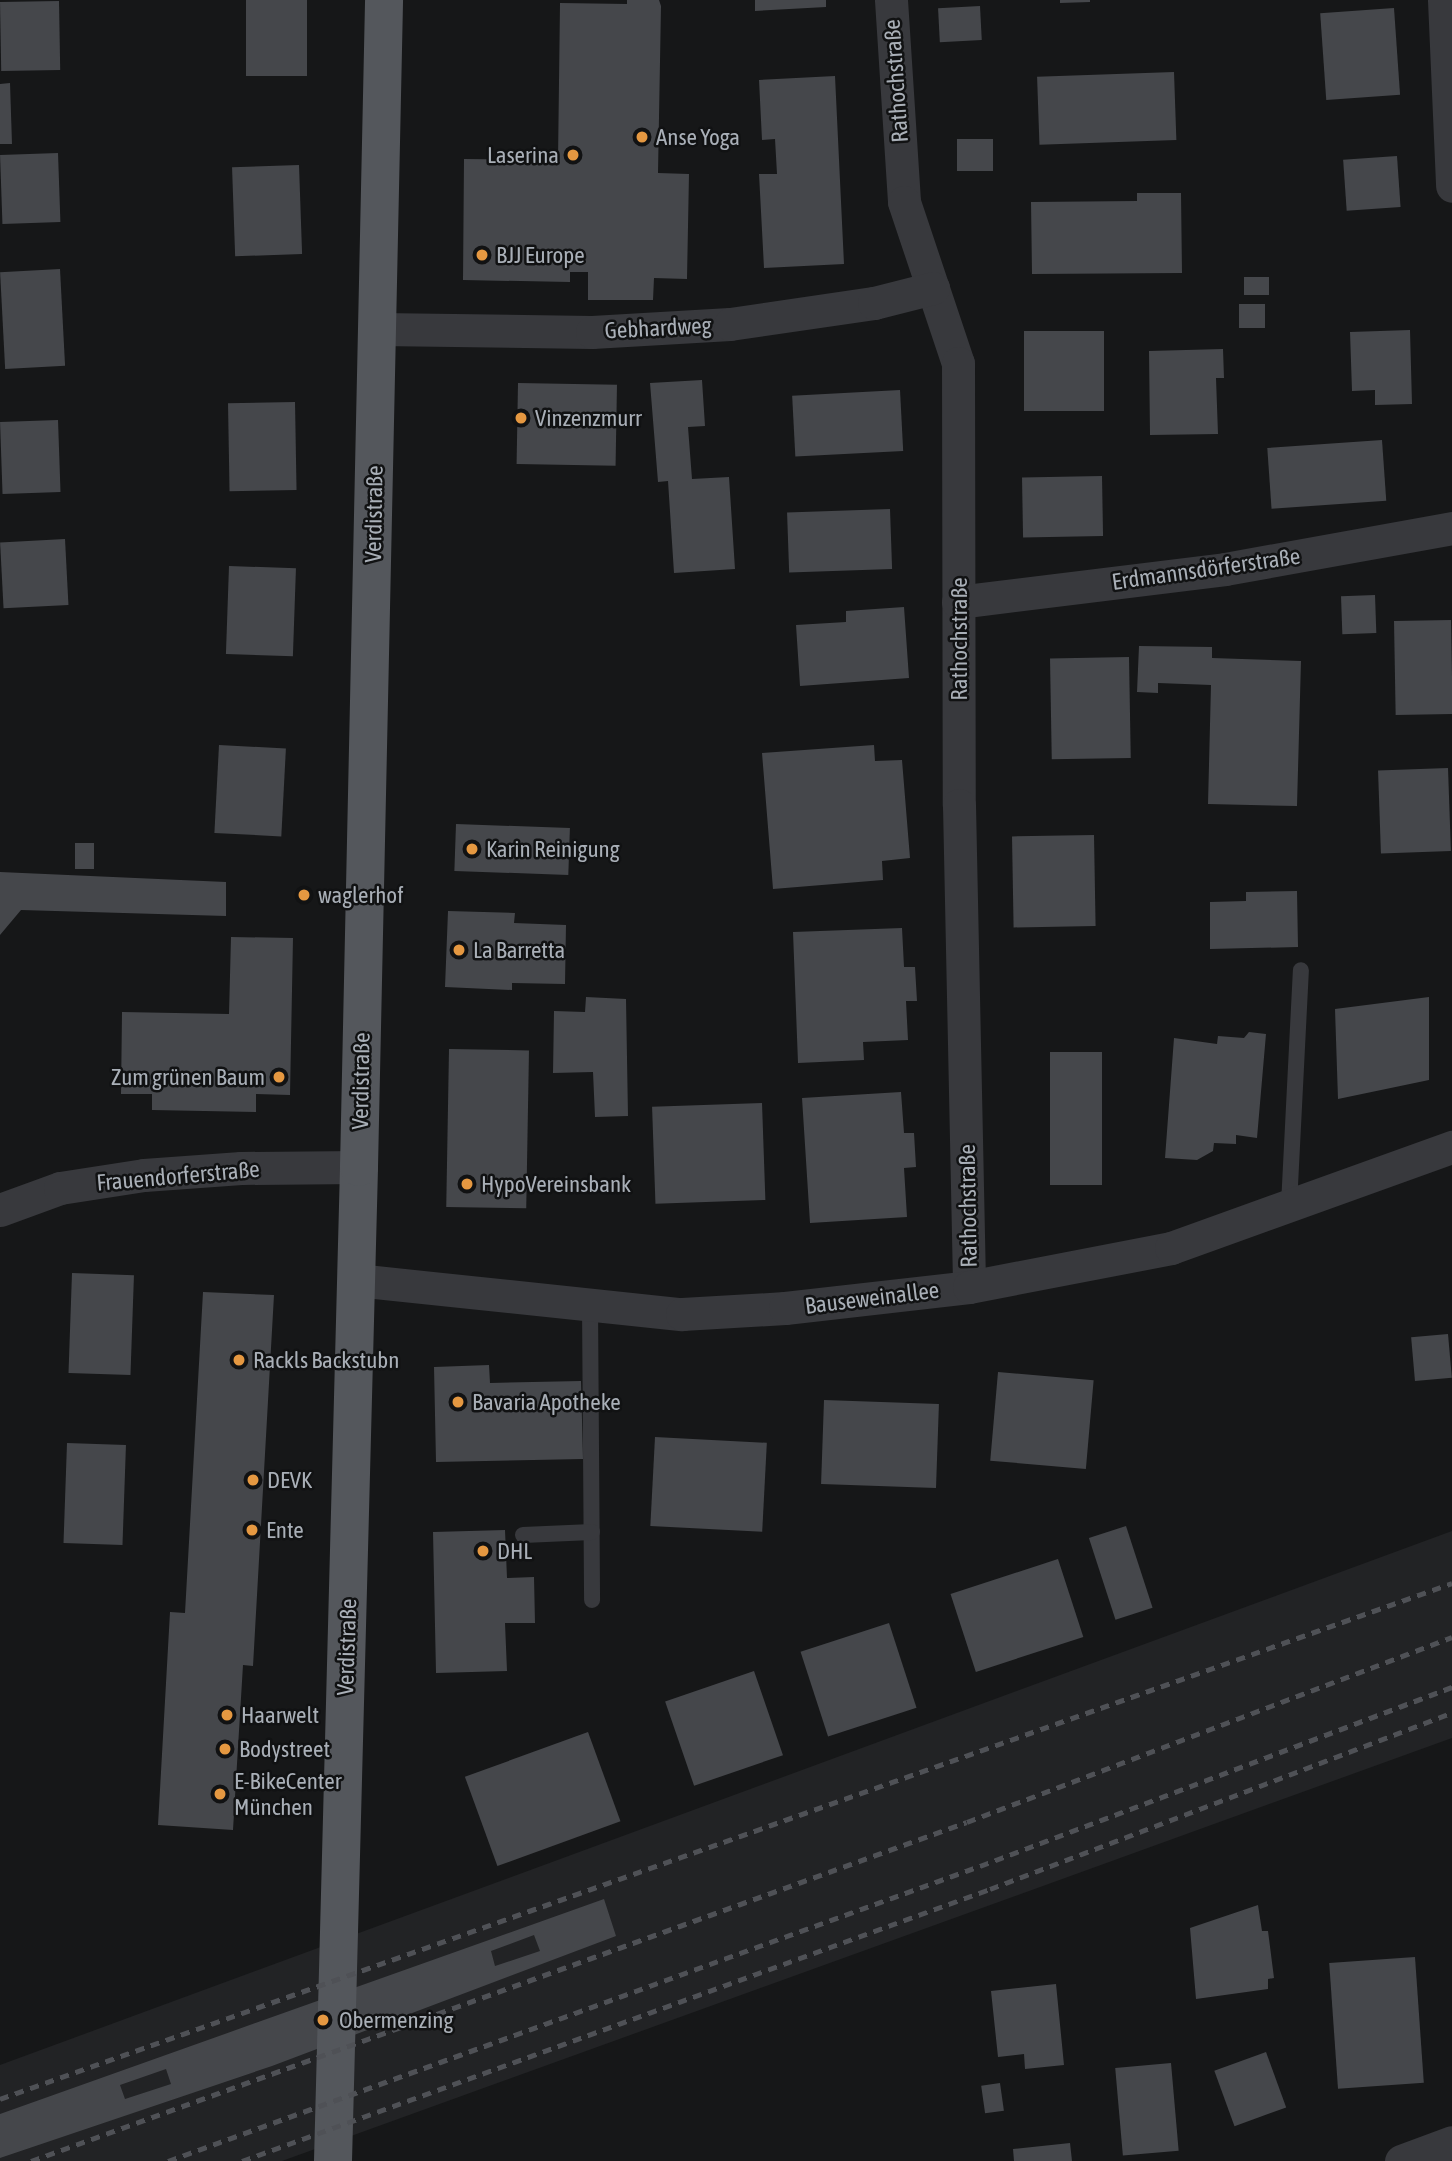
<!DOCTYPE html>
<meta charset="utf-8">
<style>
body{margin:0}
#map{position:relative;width:1452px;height:2161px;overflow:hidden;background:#161718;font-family:"Asap Condensed",sans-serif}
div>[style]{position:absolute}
.built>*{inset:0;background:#222325}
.building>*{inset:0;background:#45474b;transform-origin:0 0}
.service>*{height:16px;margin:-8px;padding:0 8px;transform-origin:8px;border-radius:8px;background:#38393d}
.minor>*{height:33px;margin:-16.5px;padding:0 16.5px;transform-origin:16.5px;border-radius:16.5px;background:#38393d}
.primary>*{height:38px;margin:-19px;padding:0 19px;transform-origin:19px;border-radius:19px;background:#54575c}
.rail>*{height:5px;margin-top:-2.5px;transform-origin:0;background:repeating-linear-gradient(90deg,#4f5156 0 9px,transparent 0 16px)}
.dots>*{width:19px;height:19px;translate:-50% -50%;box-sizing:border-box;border:4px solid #111213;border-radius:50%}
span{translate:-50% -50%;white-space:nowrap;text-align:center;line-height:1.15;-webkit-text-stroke:5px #111213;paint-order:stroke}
.street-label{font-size:23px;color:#a9afb7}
.poi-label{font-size:23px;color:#a9afb7}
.left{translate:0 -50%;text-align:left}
.right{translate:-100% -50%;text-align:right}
</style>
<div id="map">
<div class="built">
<div style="clip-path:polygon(1452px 1531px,1452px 1738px,282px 2161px,0 2161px,0 2065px)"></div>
</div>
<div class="building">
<div style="left:246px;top:0;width:61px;height:76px"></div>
<div style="clip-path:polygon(627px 0,659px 0,661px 6px,658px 173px,689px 174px,687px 279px,654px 278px,653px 300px,588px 300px,588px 272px,570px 272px,570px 282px,463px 280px,464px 159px,558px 160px,560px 3px,627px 4px)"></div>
<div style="clip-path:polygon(755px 0,826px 0,826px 7px,755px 11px)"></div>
<div style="clip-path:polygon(1060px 0,1090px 0,1090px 2px,1060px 3px)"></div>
<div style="left:59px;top:1px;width:69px;height:59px;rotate:89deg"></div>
<div style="left:980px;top:6px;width:34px;height:42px;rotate:87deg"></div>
<div style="left:1394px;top:8px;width:87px;height:74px;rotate:86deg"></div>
<div style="left:1174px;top:72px;width:68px;height:137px;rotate:88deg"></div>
<div style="clip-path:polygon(835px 76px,844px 264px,764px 268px,759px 174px,777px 174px,775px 139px,762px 140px,759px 80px)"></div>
<div style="clip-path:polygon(10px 83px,12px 144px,0 144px,0 84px)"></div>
<div style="left:993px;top:139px;width:32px;height:36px;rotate:90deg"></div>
<div style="left:58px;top:153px;width:69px;height:58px;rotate:88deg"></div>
<div style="left:1397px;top:156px;width:51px;height:54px;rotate:86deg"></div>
<div style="left:299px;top:165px;width:89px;height:67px;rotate:88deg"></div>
<div style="clip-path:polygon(1137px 193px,1181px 193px,1182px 273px,1032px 274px,1031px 202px,1137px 201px)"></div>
<div style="left:60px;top:269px;width:97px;height:60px;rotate:87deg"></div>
<div style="left:1269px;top:277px;width:18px;height:25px;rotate:90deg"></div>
<div style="left:1239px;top:304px;width:26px;height:24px"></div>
<div style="clip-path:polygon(1410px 330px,1412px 404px,1375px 405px,1375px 390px,1352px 391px,1350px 332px)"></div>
<div style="left:1104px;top:331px;width:80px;height:80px;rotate:90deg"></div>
<div style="clip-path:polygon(1223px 349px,1224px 378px,1216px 378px,1218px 434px,1150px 435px,1149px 351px)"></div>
<div style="clip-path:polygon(702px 380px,705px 426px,688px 427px,692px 479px,729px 477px,735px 569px,674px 573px,668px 481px,658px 482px,650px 383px)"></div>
<div style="left:518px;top:383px;width:99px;height:81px;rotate:1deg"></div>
<div style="left:900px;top:390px;width:61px;height:108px;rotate:87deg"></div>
<div style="left:295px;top:402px;width:88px;height:67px;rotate:89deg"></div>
<div style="left:58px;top:420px;width:72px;height:58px;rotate:88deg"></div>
<div style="left:1382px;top:440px;width:61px;height:115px;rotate:86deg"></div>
<div style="left:1102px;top:476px;width:60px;height:80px;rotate:89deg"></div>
<div style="left:890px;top:509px;width:60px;height:103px;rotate:88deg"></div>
<div style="left:65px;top:539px;width:66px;height:65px;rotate:87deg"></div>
<div style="left:229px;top:566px;width:67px;height:88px;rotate:2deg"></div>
<div style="left:1375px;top:595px;width:38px;height:34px;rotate:88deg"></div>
<div style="clip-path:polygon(904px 607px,909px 678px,800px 686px,796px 625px,846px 622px,846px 611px)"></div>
<div style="left:1451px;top:620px;width:94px;height:57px;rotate:89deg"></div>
<div style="clip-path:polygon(1139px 646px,1212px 647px,1212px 658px,1301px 661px,1297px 806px,1208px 804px,1211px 685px,1158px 683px,1158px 693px,1137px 692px)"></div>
<div style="left:1129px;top:657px;width:101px;height:79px;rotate:89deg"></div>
<div style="left:219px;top:745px;width:67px;height:88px;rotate:3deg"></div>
<div style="clip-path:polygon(874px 745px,875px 761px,902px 760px,910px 858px,882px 861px,883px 880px,773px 889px,762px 753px)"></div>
<div style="left:1448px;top:768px;width:83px;height:70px;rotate:88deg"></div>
<div style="left:456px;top:824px;width:114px;height:47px;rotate:2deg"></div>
<div style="left:1094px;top:835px;width:91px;height:82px;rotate:89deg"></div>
<div style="left:75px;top:843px;width:19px;height:26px"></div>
<div style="clip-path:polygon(0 872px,226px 882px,226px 916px,21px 910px,0 935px)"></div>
<div style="clip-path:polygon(1297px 891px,1298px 947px,1210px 949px,1210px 902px,1246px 901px,1246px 892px)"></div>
<div style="clip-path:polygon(448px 911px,515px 913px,514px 923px,566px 925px,565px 984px,512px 983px,512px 990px,445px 987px)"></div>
<div style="clip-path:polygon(902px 928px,904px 967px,915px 967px,917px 1001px,906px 1001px,908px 1040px,863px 1042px,864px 1060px,798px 1063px,793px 932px)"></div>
<div style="clip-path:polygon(231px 937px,293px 938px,290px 1095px,256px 1094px,256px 1112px,152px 1110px,152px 1094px,121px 1094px,122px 1012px,229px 1014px)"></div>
<div style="clip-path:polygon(586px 997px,626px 999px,628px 1116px,595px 1117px,593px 1072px,553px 1073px,554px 1011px,585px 1012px)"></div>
<div style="clip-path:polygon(1429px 997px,1429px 1080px,1338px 1099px,1335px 1009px)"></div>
<div style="clip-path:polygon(1249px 1032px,1266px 1034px,1257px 1138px,1236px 1135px,1236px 1144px,1214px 1143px,1213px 1151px,1197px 1160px,1165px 1158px,1174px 1038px,1217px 1044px,1218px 1036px,1244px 1038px)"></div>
<div style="left:449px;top:1049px;width:80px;height:158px;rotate:1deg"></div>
<div style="left:1050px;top:1052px;width:52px;height:133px"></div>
<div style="clip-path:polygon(901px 1092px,904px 1133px,914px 1133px,916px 1167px,904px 1168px,907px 1217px,810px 1223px,802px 1098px)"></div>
<div style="left:762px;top:1103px;width:97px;height:110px;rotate:88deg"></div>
<div style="left:72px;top:1273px;width:62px;height:100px;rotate:2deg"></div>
<div style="clip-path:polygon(203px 1292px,274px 1295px,253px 1666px,243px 1665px,233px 1830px,158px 1825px,170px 1612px,185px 1613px)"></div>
<div style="left:1448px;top:1334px;width:44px;height:37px;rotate:85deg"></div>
<div style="clip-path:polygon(489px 1365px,490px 1383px,581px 1381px,583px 1459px,436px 1462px,434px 1367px)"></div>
<div style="left:998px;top:1372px;width:96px;height:89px;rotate:5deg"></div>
<div style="left:824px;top:1400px;width:115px;height:84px;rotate:2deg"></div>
<div style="left:655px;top:1437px;width:112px;height:89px;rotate:3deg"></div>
<div style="left:67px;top:1443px;width:59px;height:100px;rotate:2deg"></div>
<div style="left:1126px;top:1526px;width:86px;height:39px;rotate:72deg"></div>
<div style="clip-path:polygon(505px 1530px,507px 1578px,534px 1577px,535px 1623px,505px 1623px,507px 1671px,436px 1673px,433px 1532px)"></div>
<div style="left:1058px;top:1559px;width:82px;height:113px;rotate:72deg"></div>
<div style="left:889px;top:1623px;width:89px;height:93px;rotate:72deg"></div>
<div style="left:754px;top:1671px;width:89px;height:94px;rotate:71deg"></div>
<div style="left:588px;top:1732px;width:95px;height:131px;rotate:70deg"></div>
<div style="clip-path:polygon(evenodd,604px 1899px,616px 1936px,272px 2066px,0 2158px,0 2114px,604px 1899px,534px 1935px,540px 1951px,495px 1966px,491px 1951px,534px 1935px,604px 1899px,166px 2069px,171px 2084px,125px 2099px,120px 2085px,166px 2069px)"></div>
<div style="clip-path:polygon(1258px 1905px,1262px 1931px,1268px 1931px,1274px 1978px,1268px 1979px,1268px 1989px,1196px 1999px,1190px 1928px)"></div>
<div style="left:1415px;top:1957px;width:126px;height:86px;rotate:86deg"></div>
<div style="clip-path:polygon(1056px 1984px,1064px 2065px,1025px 2069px,1024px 2054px,998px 2057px,991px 1991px)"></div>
<div style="left:1266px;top:2052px;width:59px;height:55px;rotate:70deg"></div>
<div style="left:1171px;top:2063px;width:88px;height:56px;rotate:85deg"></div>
<div style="left:1000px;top:2083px;width:28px;height:19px;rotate:82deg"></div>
<div style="clip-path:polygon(1070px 2143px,1072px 2161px,1014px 2161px,1013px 2149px)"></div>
</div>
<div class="service">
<div style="left:1289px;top:1205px;width:235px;rotate:-87.1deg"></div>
<div style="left:590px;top:1304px;width:296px;rotate:89.6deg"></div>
<div style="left:523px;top:1535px;width:69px;rotate:-2.5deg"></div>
</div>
<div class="minor">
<div style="left:891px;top:0;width:202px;rotate:86.3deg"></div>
<div style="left:904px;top:202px;width:170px;rotate:71.5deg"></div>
<div style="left:958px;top:363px;width:442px;rotate:89.9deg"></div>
<div style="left:959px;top:805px;width:482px;rotate:88.8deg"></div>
<div style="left:1444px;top:0;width:186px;rotate:87.5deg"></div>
<div style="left:379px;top:329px;width:213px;rotate:0.8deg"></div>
<div style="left:592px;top:332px;width:138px;rotate:-3.3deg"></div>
<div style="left:730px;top:324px;width:146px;rotate:-8.3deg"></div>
<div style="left:874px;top:303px;width:61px;rotate:-14.3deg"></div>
<div style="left:958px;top:602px;width:269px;rotate:-7deg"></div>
<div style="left:1225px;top:569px;width:231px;rotate:-10.2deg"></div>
<div style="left:0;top:1210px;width:64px;rotate:-20.1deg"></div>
<div style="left:60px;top:1188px;width:85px;rotate:-8.8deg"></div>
<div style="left:144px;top:1175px;width:97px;rotate:-4.1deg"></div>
<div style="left:241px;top:1168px;width:118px;rotate:-0.5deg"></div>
<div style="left:356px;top:1280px;width:328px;rotate:6deg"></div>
<div style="left:682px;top:1314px;width:103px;rotate:-3.3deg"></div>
<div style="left:785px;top:1308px;width:185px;rotate:-6.5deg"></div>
<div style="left:969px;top:1287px;width:206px;rotate:-10.9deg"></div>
<div style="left:1171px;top:1248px;width:299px;rotate:-19.8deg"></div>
<div style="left:1401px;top:2161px;width:54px;rotate:-20.4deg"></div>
</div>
<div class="primary">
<div style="left:333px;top:2161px;width:994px;rotate:-88.5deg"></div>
<div style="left:359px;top:1167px;width:1167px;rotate:-88.77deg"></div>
</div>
<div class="rail">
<div style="left:0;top:2099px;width:1541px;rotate:-19.56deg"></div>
<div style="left:31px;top:2161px;width:995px;rotate:-19.91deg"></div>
<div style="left:967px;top:1822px;width:519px;rotate:-20.88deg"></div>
<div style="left:168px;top:2161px;width:864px;rotate:-19.97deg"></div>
<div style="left:980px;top:1866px;width:505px;rotate:-20.77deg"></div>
<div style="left:242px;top:2161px;width:796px;rotate:-19.98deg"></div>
<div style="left:990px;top:1889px;width:494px;rotate:-20.9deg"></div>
</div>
<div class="dots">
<div style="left:642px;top:137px;background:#e59841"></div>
<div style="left:573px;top:155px;background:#e59841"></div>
<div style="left:482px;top:255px;background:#e59841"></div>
<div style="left:521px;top:418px;background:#e59841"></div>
<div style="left:472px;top:849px;background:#e59841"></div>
<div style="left:304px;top:895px;background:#e59841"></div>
<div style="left:459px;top:950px;background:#e59841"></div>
<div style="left:279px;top:1077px;background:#e59841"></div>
<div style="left:467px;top:1184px;background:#e59841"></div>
<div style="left:239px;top:1360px;background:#e59841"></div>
<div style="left:458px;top:1402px;background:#e59841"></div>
<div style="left:253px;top:1480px;background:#e59841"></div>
<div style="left:252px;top:1530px;background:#e59841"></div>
<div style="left:483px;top:1551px;background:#e59841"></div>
<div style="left:227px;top:1715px;background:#e59841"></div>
<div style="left:225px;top:1749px;background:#e59841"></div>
<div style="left:220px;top:1794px;background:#e59841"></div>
<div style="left:323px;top:2020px;background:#e59841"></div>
</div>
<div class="street-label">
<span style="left:896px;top:81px;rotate:-94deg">Rathochstraße</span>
<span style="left:658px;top:328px;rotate:-3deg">Gebhardweg</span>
<span style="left:374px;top:514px;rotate:-89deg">Verdistraße</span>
<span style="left:1206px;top:569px;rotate:-8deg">Erdmannsdörferstraße</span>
<span style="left:959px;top:639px;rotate:-90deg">Rathochstraße</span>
<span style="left:361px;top:1081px;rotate:-89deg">Verdistraße</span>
<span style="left:178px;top:1176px;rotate:-5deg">Frauendorferstraße</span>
<span style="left:968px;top:1206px;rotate:-91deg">Rathochstraße</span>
<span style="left:872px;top:1298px;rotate:-7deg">Bauseweinallee</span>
<span style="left:347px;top:1647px;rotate:-88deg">Verdistraße</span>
</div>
<div class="poi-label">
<span class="left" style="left:656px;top:137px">Anse Yoga</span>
<span class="right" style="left:559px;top:155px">Laserina</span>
<span class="left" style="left:496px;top:255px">BJJ Europe</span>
<span class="left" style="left:535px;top:418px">Vinzenzmurr</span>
<span class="left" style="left:486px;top:849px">Karin Reinigung</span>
<span class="left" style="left:318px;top:895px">waglerhof</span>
<span class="left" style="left:473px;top:950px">La Barretta</span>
<span class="right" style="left:265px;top:1077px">Zum grünen Baum</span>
<span class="left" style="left:481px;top:1184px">HypoVereinsbank</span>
<span class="left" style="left:253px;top:1360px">Rackls Backstubn</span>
<span class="left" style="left:472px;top:1402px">Bavaria Apotheke</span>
<span class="left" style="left:267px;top:1480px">DEVK</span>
<span class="left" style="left:266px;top:1530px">Ente</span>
<span class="left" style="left:497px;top:1551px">DHL</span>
<span class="left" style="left:241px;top:1715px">Haarwelt</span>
<span class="left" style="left:239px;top:1749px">Bodystreet</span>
<span class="left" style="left:234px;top:1794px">E-BikeCenter<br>München</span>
<span class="left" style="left:339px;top:2020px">Obermenzing</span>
</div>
</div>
